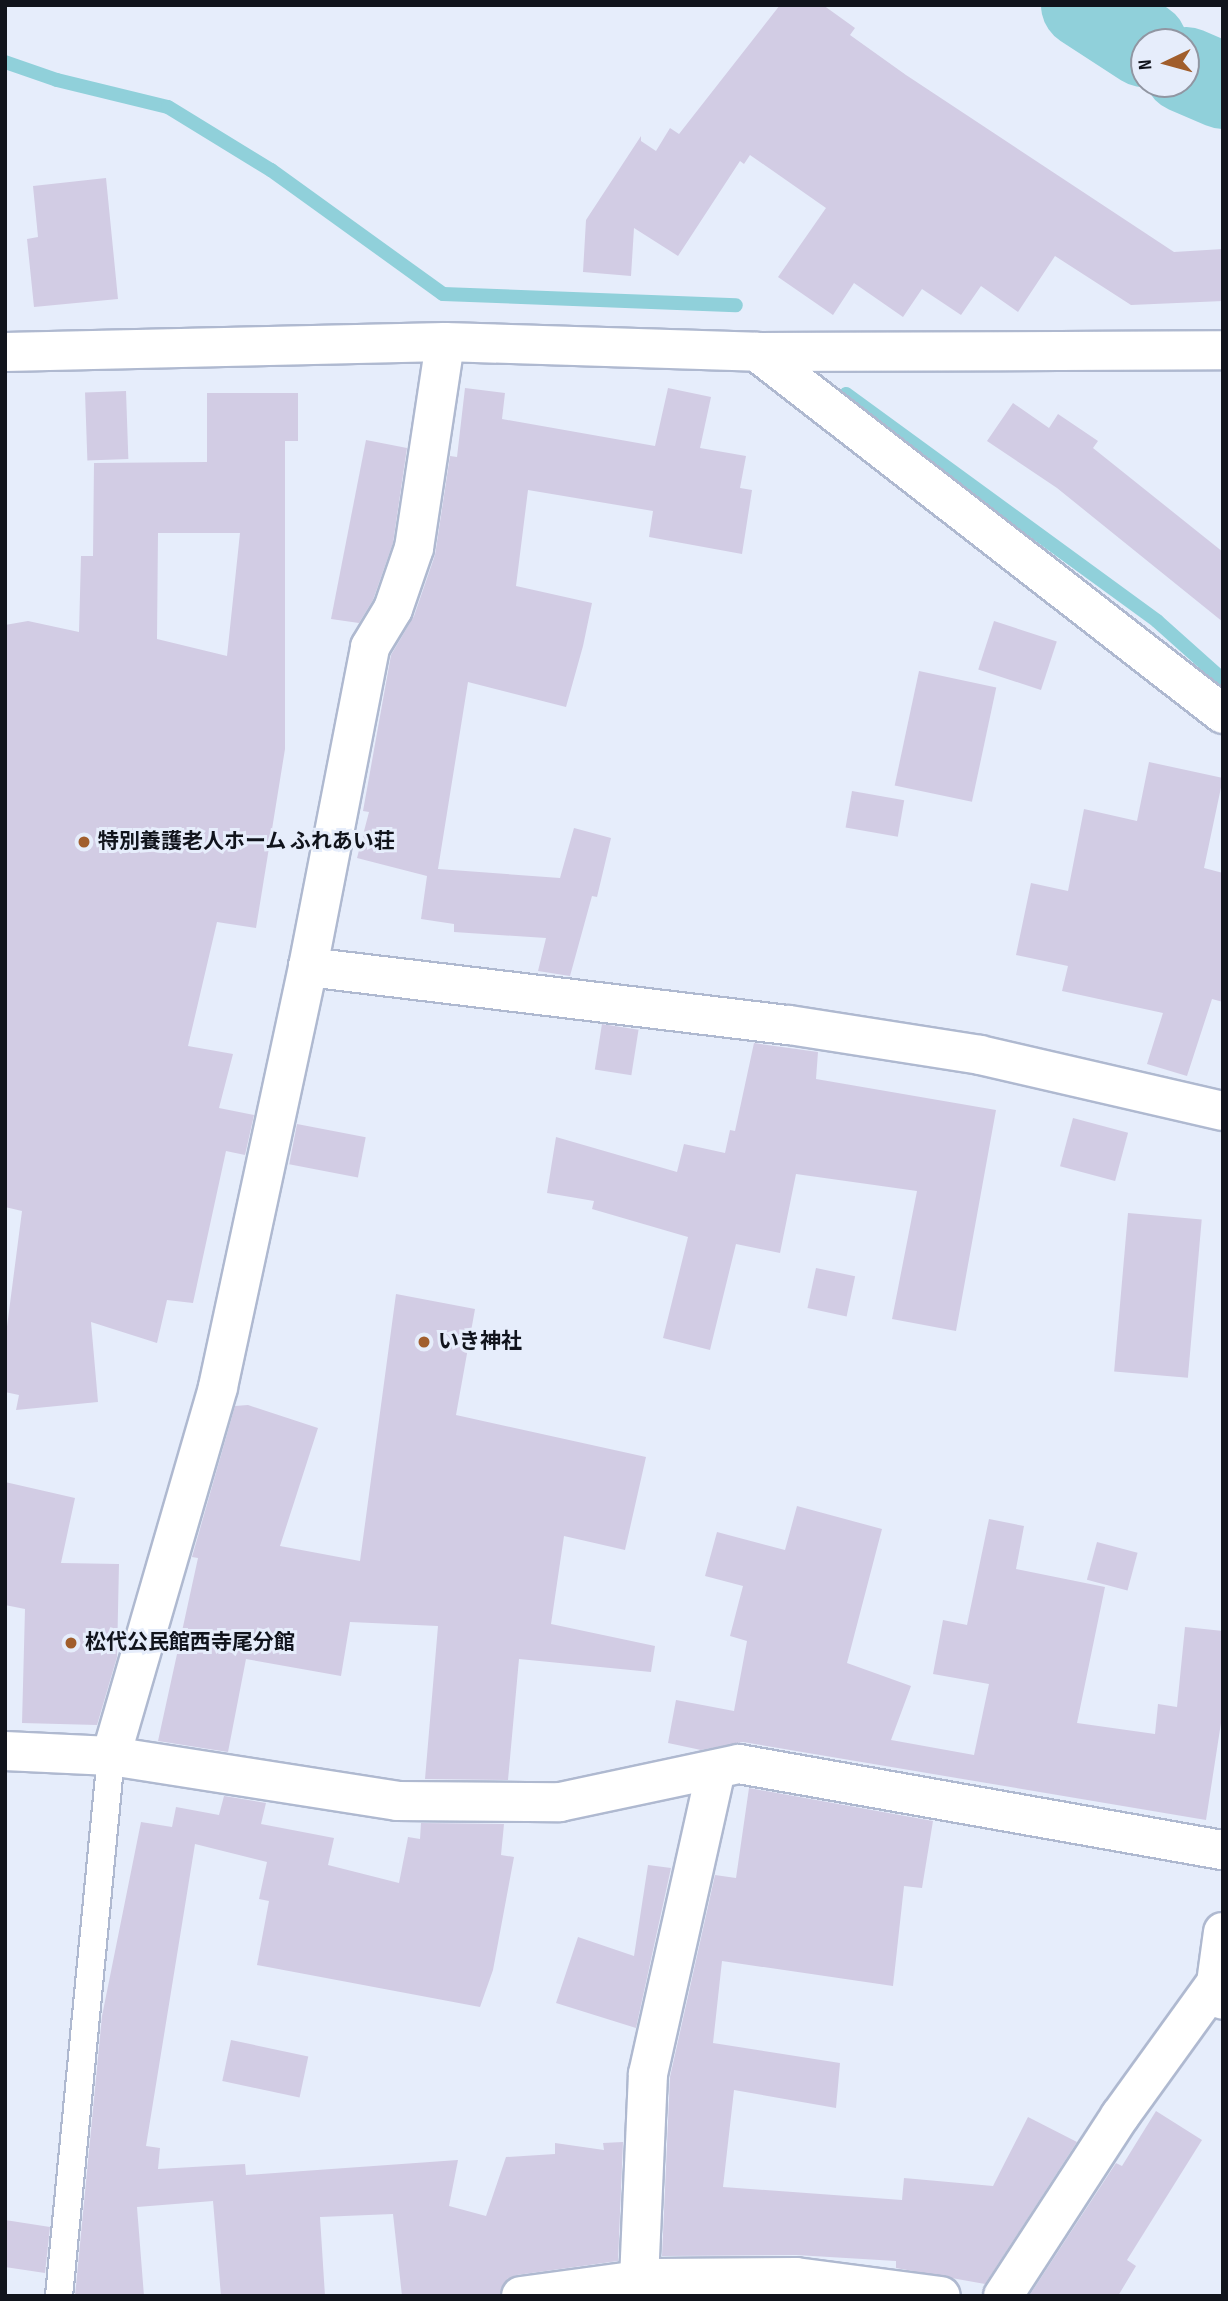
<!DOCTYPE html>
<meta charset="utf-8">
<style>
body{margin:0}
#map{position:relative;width:1228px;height:2301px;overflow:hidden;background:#e6edfb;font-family:"Sofia Sans Condensed","Noto Sans JP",sans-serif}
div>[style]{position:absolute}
.stream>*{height:14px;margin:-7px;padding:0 7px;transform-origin:7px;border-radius:7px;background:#90d0da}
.river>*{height:86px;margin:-43px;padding:0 43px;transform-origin:43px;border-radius:43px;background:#90d0da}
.building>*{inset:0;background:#d2cce4;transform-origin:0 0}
.roads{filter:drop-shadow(2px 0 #afb9d0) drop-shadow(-2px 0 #afb9d0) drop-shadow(0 2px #afb9d0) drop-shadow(0 -2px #afb9d0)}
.service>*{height:26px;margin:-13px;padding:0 13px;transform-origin:13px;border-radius:13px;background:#fff}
.minor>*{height:38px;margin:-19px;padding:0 19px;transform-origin:19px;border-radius:19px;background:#fff}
.tertiary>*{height:38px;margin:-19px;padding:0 19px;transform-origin:19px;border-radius:19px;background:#fff}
.dots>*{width:19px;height:19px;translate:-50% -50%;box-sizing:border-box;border:4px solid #e6edfb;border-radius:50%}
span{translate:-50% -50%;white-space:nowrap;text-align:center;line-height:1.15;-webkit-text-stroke:6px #e6edfb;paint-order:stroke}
.poi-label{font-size:21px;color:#11141c;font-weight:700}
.left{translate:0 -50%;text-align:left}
.frame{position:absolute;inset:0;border:7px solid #11141c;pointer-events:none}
.north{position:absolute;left:1130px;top:28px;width:70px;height:70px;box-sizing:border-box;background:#e6edfb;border:2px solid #9196a2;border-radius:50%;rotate:265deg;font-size:19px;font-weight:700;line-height:28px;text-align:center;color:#11141c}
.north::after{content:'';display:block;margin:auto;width:24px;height:32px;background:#a15e2c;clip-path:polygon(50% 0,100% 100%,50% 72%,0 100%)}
</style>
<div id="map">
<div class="stream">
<div style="left:5px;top:62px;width:55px;rotate:19.1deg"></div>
<div style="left:57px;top:80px;width:114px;rotate:13.7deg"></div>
<div style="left:168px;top:107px;width:121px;rotate:31.5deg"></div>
<div style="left:271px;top:170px;width:212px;rotate:35.8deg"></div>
<div style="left:443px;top:294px;width:293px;rotate:2.2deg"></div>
<div style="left:846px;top:394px;width:385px;rotate:36.1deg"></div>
<div style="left:1157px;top:621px;width:89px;rotate:41.8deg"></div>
</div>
<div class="river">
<div style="left:1084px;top:5px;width:72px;rotate:33deg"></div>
<div style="left:1186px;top:70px;width:40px;rotate:23.4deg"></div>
</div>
<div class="building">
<div style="clip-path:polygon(780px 5px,823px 5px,855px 28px,850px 35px,906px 75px,1174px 252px,1223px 249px,1223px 301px,1131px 305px,1055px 256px,1018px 312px,981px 286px,961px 315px,922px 289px,903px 317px,854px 283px,833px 315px,778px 277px,826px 208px,750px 155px,744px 164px,740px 161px,678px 256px,634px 228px,631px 276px,583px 272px,586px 220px,641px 136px,641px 141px,656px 151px,670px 128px,679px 134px)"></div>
<div style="clip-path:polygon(106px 178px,118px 299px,34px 307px,27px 239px,38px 237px,33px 186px)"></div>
<div style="clip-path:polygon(465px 388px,505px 393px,502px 419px,655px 446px,668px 388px,711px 397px,700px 448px,746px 456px,740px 488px,752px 490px,742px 554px,649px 537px,653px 511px,528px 490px,516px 586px,592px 603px,583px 646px,566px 707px,468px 682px,438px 869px,560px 878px,574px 828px,611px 838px,597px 897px,592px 896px,570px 976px,538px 971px,546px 938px,454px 932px,454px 924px,421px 919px,427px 876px,357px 858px,369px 812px,363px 811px,391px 655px,414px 616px,435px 555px,450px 456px,457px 457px)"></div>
<div style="left:126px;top:391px;width:68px;height:41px;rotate:88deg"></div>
<div style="clip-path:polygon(evenodd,207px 393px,298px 393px,298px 441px,285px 441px,285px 749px,256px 928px,217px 922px,188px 1046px,233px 1054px,219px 1108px,254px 1115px,245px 1155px,226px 1151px,193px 1303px,167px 1300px,157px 1343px,91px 1322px,98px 1402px,16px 1410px,19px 1395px,5px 1392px,5px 1342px,22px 1211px,5px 1207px,5px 625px,28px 621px,79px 632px,81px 556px,93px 556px,94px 463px,207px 462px,207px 393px,158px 533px,240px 533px,227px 656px,157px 639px,158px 533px)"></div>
<div style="clip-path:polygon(1013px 403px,1049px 428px,1058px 414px,1098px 441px,1093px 448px,1223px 552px,1223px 622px,1057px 488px,987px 441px)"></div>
<div style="clip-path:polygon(366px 440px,407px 448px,393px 543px,373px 600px,359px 623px,331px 619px)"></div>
<div style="left:994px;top:621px;width:66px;height:51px;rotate:18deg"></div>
<div style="left:919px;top:671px;width:79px;height:117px;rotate:12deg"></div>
<div style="clip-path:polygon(1149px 762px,1223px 778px,1204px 868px,1223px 873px,1223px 1002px,1212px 999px,1187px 1076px,1147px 1064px,1163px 1013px,1062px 991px,1068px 966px,1016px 955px,1031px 883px,1068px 891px,1084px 809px,1137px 821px)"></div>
<div style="left:852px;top:791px;width:53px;height:37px;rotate:10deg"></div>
<div style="left:602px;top:1024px;width:37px;height:46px;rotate:9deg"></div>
<div style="clip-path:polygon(754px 1043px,818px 1052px,816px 1079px,996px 1110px,956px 1331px,892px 1319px,917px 1191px,796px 1174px,780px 1253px,736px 1244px,710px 1350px,663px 1338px,688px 1237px,592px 1209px,594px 1201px,547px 1193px,556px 1137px,677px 1172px,684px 1144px,725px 1153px,730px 1130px,735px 1131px)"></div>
<div style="left:1073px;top:1118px;width:57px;height:50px;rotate:15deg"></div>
<div style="left:297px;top:1124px;width:70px;height:41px;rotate:11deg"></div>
<div style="left:1128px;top:1213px;width:74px;height:159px;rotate:5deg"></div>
<div style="left:816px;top:1268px;width:40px;height:41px;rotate:12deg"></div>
<div style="clip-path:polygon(396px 1294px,475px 1309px,456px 1415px,646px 1457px,625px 1550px,564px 1536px,551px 1624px,655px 1646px,651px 1672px,519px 1659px,508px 1780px,425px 1779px,438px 1626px,350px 1622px,341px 1676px,246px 1659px,228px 1752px,158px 1741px,198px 1558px,192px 1557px,235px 1406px,248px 1405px,318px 1428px,280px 1546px,360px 1561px)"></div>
<div style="clip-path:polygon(5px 1482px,75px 1498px,61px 1563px,119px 1564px,117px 1657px,97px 1725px,22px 1723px,25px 1609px,5px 1605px)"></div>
<div style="clip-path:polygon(797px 1506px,882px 1529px,847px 1663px,911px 1686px,891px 1740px,974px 1755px,989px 1684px,933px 1674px,943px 1620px,967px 1625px,989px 1519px,1024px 1526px,1016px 1569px,1105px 1587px,1077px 1723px,1155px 1734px,1158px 1704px,1177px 1707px,1185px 1627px,1223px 1631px,1223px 1710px,1206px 1820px,743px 1742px,701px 1750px,668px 1743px,676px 1700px,734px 1711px,747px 1641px,730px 1636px,743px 1586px,705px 1576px,717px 1532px,785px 1550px)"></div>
<div style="left:1097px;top:1542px;width:42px;height:39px;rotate:15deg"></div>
<div style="clip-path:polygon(749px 1788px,933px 1821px,922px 1888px,904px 1886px,893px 1986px,722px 1961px,713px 2043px,840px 2063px,836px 2108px,734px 2090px,723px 2187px,902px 2200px,904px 2178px,993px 2186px,1028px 2117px,1077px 2142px,985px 2284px,896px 2268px,896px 2261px,796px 2255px,662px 2256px,670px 2077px,715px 1875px,736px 1878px)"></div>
<div style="clip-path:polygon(224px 1796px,266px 1803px,261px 1824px,334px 1838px,328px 1865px,399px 1883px,408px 1837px,420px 1839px,421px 1823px,504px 1824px,501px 1855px,514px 1857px,493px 1970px,480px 2007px,257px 1965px,269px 1901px,259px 1899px,267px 1862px,195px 1844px,146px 2146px,160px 2148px,158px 2169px,245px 2164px,246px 2175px,458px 2160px,449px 2206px,486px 2216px,506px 2157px,555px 2154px,555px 2143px,604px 2150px,603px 2143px,623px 2142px,618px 2261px,517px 2275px,507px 2279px,500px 2296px,402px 2296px,393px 2214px,320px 2217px,325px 2296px,221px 2296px,213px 2201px,137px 2207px,144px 2296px,75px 2296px,102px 2016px,141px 1822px,172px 1827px,176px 1807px,219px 1815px)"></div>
<div style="clip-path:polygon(648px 1865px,671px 1868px,636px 2028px,556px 2003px,578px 1937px,634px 1956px)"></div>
<div style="left:231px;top:2040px;width:79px;height:42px;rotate:12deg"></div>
<div style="clip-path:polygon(1156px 2111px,1202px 2140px,1127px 2260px,1136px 2266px,1118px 2296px,1029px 2296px,1116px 2163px,1122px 2166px)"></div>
<div style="clip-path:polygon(5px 2220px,50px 2227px,45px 2273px,5px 2267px)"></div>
</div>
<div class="roads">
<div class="service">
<div style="left:59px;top:2296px;width:542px;rotate:-84.5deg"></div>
</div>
<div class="minor">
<div style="left:757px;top:352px;width:590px;rotate:37.84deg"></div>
<div style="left:308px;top:967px;width:484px;rotate:6.9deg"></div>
<div style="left:789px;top:1025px;width:193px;rotate:8.9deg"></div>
<div style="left:980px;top:1055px;width:249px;rotate:13deg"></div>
<div style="left:5px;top:1751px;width:106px;rotate:2.7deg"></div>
<div style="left:111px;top:1756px;width:290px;rotate:8.9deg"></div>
<div style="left:397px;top:1801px;width:163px;rotate:0.4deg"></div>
<div style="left:560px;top:1802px;width:183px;rotate:-12deg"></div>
<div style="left:739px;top:1764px;width:492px;rotate:10.1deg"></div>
<div style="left:111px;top:1756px;width:384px;rotate:-73.8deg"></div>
<div style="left:218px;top:1387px;width:430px;rotate:-77.9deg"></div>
<div style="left:308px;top:967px;width:326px;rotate:-79deg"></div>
<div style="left:370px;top:647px;width:44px;rotate:-58.8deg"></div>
<div style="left:393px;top:609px;width:65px;rotate:-71deg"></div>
<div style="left:414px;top:548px;width:208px;rotate:-81.4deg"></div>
<div style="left:1223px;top:1932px;width:51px;rotate:97.8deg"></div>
<div style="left:1216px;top:1983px;width:18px;rotate:68deg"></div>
<div style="left:639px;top:2280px;width:206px;rotate:-87.5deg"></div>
<div style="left:648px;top:2074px;width:312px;rotate:-77.4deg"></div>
<div style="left:521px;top:2296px;width:134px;rotate:-7.7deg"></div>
<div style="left:654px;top:2278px;width:142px;rotate:-0.4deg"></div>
<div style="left:796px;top:2277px;width:146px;rotate:7.5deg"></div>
<div style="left:1003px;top:2296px;width:215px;rotate:-57deg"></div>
<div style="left:1120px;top:2116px;width:164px;rotate:-54.2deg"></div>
</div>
<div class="tertiary">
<div style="left:5px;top:352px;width:440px;rotate:-1.3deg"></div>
<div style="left:445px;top:342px;width:312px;rotate:1.8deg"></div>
<div style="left:757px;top:352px;width:466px;rotate:-0.2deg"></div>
</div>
</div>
<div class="dots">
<div style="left:84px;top:842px;background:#a15e2c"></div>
<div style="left:424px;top:1342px;background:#a15e2c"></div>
<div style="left:71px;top:1643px;background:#a15e2c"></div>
</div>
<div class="poi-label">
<span class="left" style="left:98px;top:842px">特別養護老人ホーム ふれあい荘</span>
<span class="left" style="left:438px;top:1342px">いき神社</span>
<span class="left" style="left:85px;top:1643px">松代公民館西寺尾分館</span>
</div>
<div class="frame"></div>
<div class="north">N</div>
</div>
